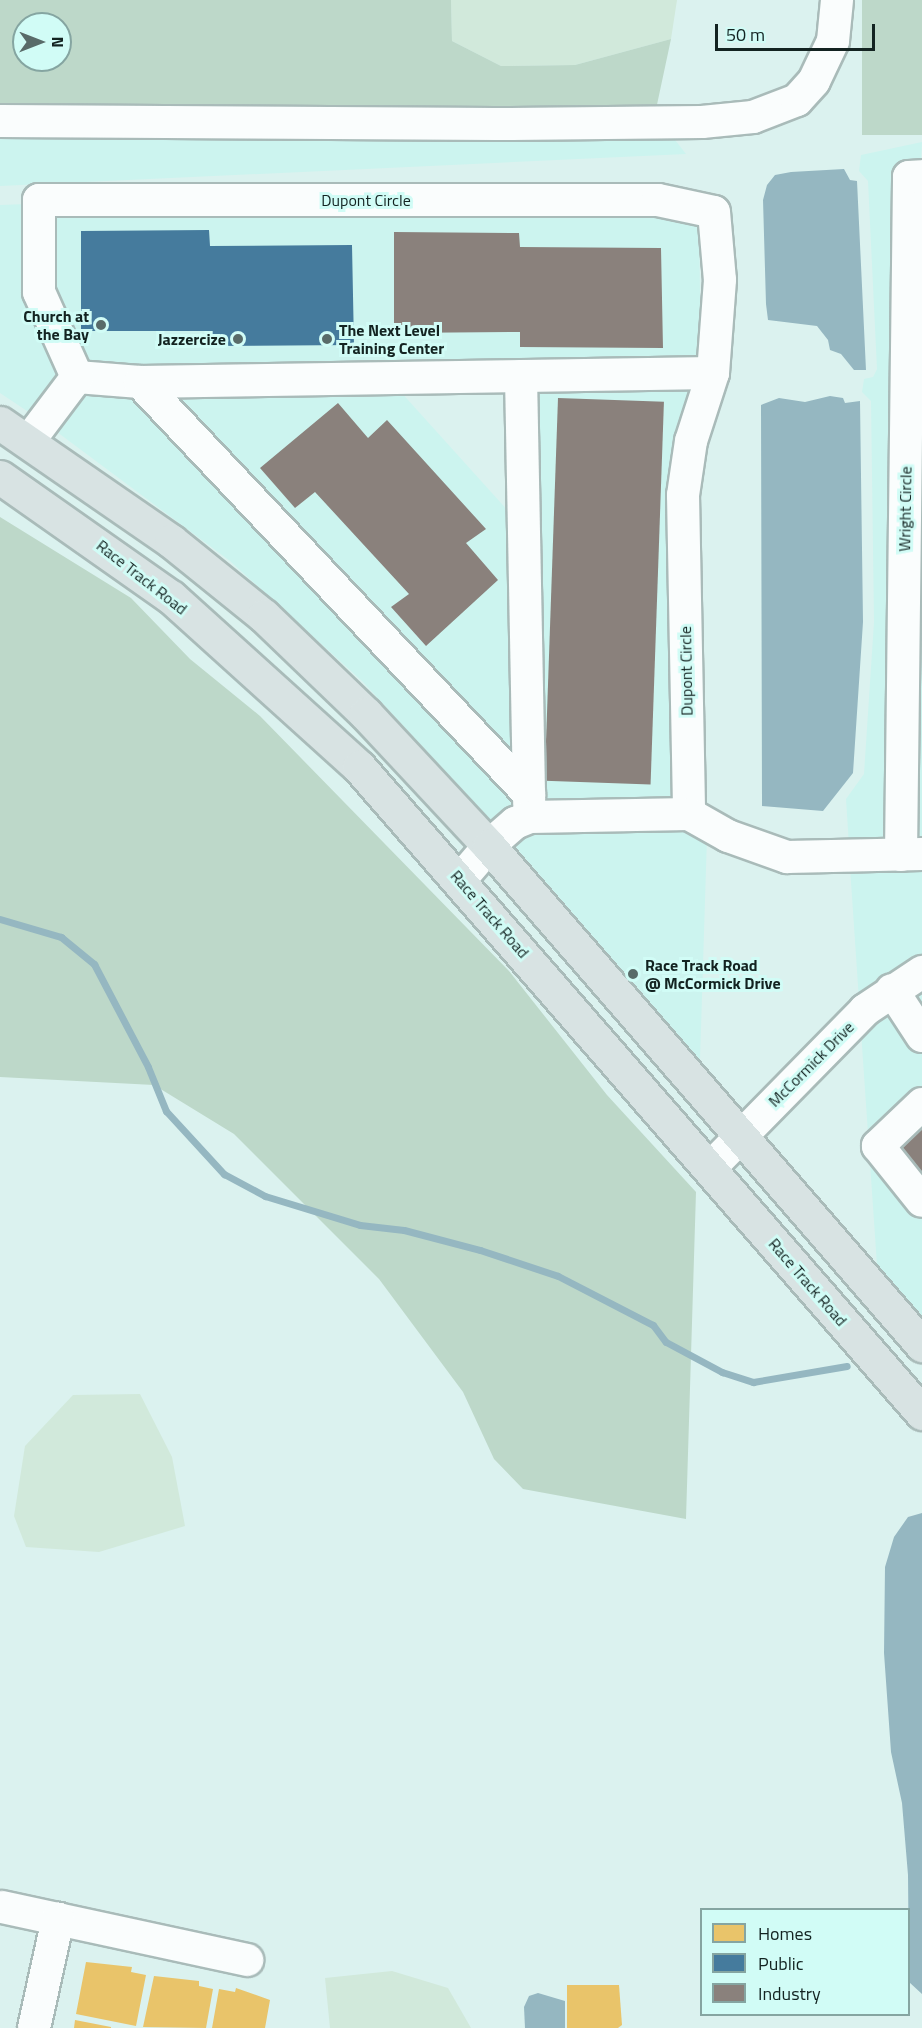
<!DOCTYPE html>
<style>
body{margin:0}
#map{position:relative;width:922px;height:2028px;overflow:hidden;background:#dbf2ef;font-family:"Titillium Web",sans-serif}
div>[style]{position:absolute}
.built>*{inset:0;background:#ccf4ef}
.green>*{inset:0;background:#d1e9db}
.forest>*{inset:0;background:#bdd8c9;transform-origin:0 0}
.water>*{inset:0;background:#95b7c1}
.homes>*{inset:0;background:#e9c46a}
.public>*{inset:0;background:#457b9d}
.industry>*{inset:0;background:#8a817c;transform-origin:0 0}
.stream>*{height:7px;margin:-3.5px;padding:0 3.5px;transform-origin:3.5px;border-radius:3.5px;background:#95b7c1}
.roads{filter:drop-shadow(2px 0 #a9bbb9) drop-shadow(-2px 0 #a9bbb9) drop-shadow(0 2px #a9bbb9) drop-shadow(0 -2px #a9bbb9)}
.minor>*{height:32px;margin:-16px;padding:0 16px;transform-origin:16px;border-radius:16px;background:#fafdfd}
.major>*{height:33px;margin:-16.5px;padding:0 16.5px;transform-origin:16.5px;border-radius:16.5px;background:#d8e3e3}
.dots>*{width:16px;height:16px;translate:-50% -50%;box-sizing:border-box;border:3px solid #d1fcf6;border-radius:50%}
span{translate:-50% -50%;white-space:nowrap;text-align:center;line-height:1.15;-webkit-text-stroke:6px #d1fcf6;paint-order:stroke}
.street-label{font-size:16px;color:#132321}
.poi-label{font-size:16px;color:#132321;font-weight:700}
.right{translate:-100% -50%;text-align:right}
.left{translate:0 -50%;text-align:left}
.legend{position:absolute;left:700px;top:1908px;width:210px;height:108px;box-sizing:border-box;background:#d1fcf6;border:2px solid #85a5a1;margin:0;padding:8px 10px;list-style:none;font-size:18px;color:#132321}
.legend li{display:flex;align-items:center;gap:12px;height:30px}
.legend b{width:30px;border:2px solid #85a5a1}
.north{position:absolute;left:12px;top:12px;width:60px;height:60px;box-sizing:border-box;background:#d1fcf6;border:2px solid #85a5a1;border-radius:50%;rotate:90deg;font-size:16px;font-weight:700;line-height:24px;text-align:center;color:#132321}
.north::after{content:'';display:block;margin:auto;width:21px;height:27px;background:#596b69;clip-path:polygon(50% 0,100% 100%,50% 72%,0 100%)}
.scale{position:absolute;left:715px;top:24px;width:160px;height:27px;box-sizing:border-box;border:3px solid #132321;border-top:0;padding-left:8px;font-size:18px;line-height:21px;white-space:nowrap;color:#132321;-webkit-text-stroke:4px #d1fcf6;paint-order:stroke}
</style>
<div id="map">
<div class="built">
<div style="clip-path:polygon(655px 114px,686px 154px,0 186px,0 123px)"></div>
<div style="clip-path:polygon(922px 142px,889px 844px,849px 845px,846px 799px,864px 774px,874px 622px,871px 401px,862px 392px,864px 379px,873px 377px,877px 369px,868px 181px,859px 171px,861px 155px)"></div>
<div style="clip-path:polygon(922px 187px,922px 843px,914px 843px)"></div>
<div style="clip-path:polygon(27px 204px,63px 376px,33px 415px,0 393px,0 205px)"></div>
<div style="clip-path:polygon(52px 211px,657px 211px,699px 220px,701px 363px,401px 368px,86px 367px,52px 289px)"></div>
<div style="clip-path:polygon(696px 385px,676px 803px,541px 806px,535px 515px,540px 511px,535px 506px,533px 386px)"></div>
<div style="clip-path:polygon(83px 388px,134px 394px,515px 798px,516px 810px,495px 825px,362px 681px,230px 561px,53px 429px)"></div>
<div style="clip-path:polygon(399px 390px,510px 513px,514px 763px,166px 393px)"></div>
<div style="clip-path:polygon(685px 825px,707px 837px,700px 1060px,511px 842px,522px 832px)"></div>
<div style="clip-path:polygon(922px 865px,922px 959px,859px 1000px,850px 867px)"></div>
<div style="clip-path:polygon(922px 985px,922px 1317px,877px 1265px,861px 1031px)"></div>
</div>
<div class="green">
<div style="clip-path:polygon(451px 0,677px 0,671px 39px,575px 65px,501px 66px,452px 41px)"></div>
<div style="clip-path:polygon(140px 1394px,172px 1457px,185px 1526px,99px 1552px,26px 1547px,14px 1516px,25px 1446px,73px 1395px)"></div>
<div style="clip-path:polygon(392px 1971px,448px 1988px,471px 2028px,330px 2028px,325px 1978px)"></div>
</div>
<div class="forest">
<div style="clip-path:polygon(evenodd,0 0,451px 0,452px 41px,501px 66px,575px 65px,671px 39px,655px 114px,0 123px,0 0,24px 24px,60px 24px,60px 60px,24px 60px,24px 24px)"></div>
<div style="left:862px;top:0;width:60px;height:135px"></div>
<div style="clip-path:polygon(0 517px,131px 598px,190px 659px,260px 716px,509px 971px,607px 1095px,696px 1192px,686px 1519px,523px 1489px,494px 1459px,463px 1392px,379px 1279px,234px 1134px,154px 1085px,0 1077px)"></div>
</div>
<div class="water">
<div style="clip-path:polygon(844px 169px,850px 180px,857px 181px,866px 370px,854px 370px,841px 354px,830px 350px,828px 340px,817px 326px,768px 320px,766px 304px,763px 200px,767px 185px,775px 175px,791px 172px)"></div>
<div style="clip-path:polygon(830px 396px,843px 398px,845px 403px,860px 401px,863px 622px,853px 773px,823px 811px,762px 806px,761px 405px,779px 398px,805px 402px)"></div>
<div style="clip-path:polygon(922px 1513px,922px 1994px,909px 1982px,908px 1875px,902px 1803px,891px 1752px,884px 1653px,885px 1567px,894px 1537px,908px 1517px)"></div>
<div style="clip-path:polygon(538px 1993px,565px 2001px,565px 2028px,525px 2028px,524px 2007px,529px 1996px)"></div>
</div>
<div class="homes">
<div style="clip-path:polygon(86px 1962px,132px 1967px,131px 1972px,146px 1975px,136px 2026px,76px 2014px)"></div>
<div style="clip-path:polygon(154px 1976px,199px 1981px,199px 1986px,213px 1989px,206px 2028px,143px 2027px)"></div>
<div style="clip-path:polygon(567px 1985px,619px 1985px,622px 2025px,618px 2028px,567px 2028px)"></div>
<div style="clip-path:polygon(236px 1988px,270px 2000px,265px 2028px,212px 2028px,219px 1989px,235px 1992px)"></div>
<div style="clip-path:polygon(75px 2020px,111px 2027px,111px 2028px,74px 2028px)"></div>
</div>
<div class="public">
<div style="clip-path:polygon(209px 230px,210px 246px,352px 245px,354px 345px,206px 346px,206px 331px,81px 331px,81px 231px)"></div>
</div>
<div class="industry">
<div style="clip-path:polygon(394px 232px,519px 233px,520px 247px,661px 248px,663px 348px,520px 347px,520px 332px,394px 333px)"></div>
<div style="left:558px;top:398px;width:106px;height:383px;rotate:2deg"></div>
<div style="clip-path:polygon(338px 403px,368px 438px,387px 420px,486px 529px,466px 543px,498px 580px,426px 646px,391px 607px,409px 594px,315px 492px,295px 508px,260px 468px)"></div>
<div style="clip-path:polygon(922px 1115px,922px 1181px,889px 1142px)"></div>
</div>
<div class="stream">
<div style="left:0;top:919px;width:64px;rotate:16.4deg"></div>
<div style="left:61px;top:937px;width:43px;rotate:39.3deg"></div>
<div style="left:94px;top:964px;width:116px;rotate:62.3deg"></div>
<div style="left:148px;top:1067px;width:48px;rotate:67.8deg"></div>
<div style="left:166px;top:1111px;width:86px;rotate:47.4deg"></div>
<div style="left:224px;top:1174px;width:47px;rotate:28.2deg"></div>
<div style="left:265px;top:1196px;width:99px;rotate:17deg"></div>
<div style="left:360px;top:1225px;width:44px;rotate:6.5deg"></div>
<div style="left:404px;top:1230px;width:79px;rotate:14.7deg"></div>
<div style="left:480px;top:1250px;width:82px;rotate:18.4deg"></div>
<div style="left:558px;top:1276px;width:107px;rotate:27.3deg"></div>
<div style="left:653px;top:1325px;width:21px;rotate:53deg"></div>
<div style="left:666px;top:1342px;width:64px;rotate:28.2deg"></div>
<div style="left:722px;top:1372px;width:33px;rotate:18deg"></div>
<div style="left:753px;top:1382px;width:95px;rotate:-9.7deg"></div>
</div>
<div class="roads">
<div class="minor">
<div style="left:0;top:121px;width:511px;rotate:0.34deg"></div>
<div style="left:511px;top:124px;width:191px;rotate:-0.6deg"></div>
<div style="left:702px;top:122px;width:51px;rotate:-5.6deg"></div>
<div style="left:753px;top:117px;width:47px;rotate:-21.1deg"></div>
<div style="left:797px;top:100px;width:25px;rotate:-48deg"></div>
<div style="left:814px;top:81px;width:44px;rotate:-64.6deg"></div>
<div style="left:833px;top:41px;width:41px;rotate:-84.4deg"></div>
<div style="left:521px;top:376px;width:428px;rotate:88.9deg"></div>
<div style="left:77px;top:377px;width:63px;rotate:4.5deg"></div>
<div style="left:140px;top:382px;width:573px;rotate:-0.9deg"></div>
<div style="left:140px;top:382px;width:567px;rotate:46.64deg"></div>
<div style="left:28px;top:442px;width:81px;rotate:-53deg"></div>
<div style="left:77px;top:377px;width:93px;rotate:-114.1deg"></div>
<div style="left:39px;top:292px;width:92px;rotate:-90deg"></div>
<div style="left:39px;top:200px;width:619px"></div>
<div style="left:658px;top:200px;width:57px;rotate:12.1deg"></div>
<div style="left:714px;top:212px;width:68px;rotate:85deg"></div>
<div style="left:720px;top:280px;width:93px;rotate:94.3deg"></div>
<div style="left:713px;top:373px;width:71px;rotate:107.9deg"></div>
<div style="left:691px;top:441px;width:55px;rotate:98.4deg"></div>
<div style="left:683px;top:495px;width:319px;rotate:88.9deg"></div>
<div style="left:689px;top:814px;width:159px;rotate:178.9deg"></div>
<div style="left:530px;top:817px;width:16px;rotate:158deg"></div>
<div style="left:515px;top:823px;width:35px;rotate:139deg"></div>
<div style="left:489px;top:846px;width:45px;rotate:130.5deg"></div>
<div style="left:689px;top:814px;width:45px;rotate:29.4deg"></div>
<div style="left:728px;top:836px;width:63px;rotate:19.6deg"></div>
<div style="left:787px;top:857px;width:135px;rotate:-1.3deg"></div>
<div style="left:901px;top:855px;width:678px;rotate:-89.32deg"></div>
<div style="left:909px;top:177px;width:13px;rotate:-4deg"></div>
<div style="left:892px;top:990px;width:55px;rotate:56.9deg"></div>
<div style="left:922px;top:1104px;width:61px;rotate:136.3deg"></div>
<div style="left:878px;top:1146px;width:70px;rotate:51.3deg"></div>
<div style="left:710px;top:1168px;width:221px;rotate:-45.5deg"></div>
<div style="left:865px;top:1010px;width:69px;rotate:-33.7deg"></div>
<div style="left:2px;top:1907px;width:251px;rotate:12.2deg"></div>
<div style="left:34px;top:2028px;width:112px;rotate:-77.6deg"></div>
</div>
<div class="major">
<div style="left:0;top:423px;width:208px;rotate:34.6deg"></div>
<div style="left:171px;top:541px;width:119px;rotate:38.9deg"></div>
<div style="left:264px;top:616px;width:141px;rotate:43.9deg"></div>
<div style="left:366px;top:714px;width:180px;rotate:47deg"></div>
<div style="left:489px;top:846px;width:661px;rotate:49.05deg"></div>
<div style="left:0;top:477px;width:209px;rotate:35.1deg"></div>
<div style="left:171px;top:597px;width:253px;rotate:42.1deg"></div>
<div style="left:359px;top:767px;width:857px;rotate:48.93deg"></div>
</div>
</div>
<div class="dots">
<div style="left:101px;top:325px;background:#596b69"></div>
<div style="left:238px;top:339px;background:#596b69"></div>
<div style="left:327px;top:339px;background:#596b69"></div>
<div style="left:633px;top:974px;background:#596b69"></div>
</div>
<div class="street-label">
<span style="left:366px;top:200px">Dupont Circle</span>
<span style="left:905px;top:509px;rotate:-89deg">Wright Circle</span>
<span style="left:142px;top:577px;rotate:38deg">Race Track Road</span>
<span style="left:686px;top:671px;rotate:-91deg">Dupont Circle</span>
<span style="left:490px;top:914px;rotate:49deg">Race Track Road</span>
<span style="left:811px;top:1064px;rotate:-45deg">McCormick Drive</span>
<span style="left:808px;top:1282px;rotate:49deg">Race Track Road</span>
</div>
<div class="poi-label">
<span class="right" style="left:89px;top:325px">Church at<br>the Bay</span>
<span class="left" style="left:339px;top:339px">The Next Level<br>Training Center</span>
<span class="right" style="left:226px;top:339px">Jazzercize</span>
<span class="left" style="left:645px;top:974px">Race Track Road<br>@ McCormick Drive</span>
</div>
<ul class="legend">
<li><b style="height:16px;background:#e9c46a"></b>Homes</li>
<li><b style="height:16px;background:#457b9d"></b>Public</li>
<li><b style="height:16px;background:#8a817c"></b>Industry</li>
</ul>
<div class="north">N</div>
<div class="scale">50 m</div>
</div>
